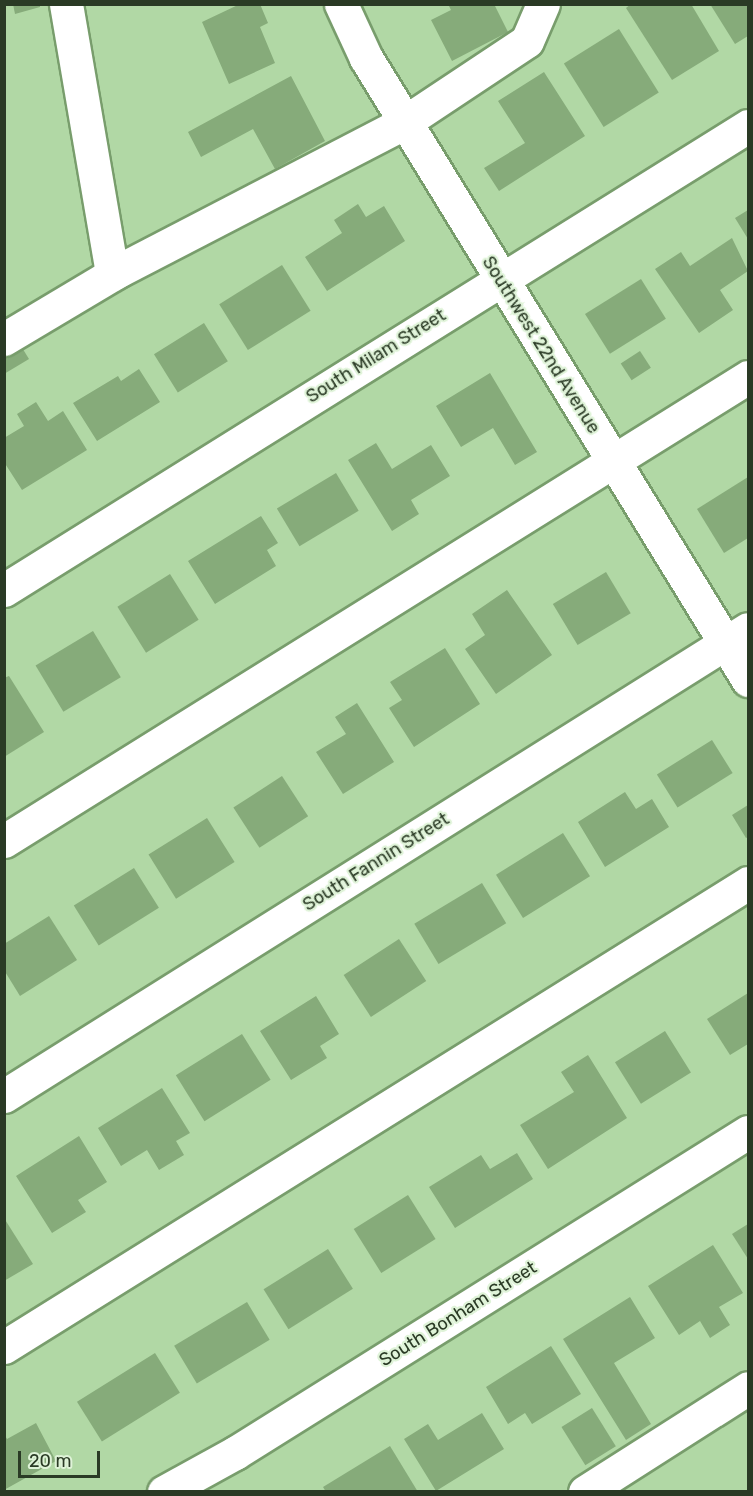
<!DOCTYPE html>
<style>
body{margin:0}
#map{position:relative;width:753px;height:1496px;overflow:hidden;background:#b1d8a5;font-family:Rubik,sans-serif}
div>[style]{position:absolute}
.building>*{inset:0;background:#86ab7a;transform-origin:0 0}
.roads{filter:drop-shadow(2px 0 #789d6c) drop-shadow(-2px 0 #789d6c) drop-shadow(0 2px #789d6c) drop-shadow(0 -2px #789d6c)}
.minor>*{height:33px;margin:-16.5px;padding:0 16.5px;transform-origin:16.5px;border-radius:16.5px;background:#fff}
span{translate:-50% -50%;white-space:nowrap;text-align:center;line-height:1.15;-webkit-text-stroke:4.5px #dff3d8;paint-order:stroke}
.street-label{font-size:18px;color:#2a3a25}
.frame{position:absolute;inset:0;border:6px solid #2a3a25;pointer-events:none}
.scale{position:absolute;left:18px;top:1451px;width:82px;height:27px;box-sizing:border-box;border:3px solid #2a3a25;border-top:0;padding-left:8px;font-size:18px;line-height:21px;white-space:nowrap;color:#2a3a25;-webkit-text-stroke:4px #dff3d8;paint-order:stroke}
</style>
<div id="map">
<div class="building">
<div style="clip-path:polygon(13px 4px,40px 4px,40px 7px,15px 14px)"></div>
<div style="clip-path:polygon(240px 4px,260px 4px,268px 23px,260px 27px,275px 63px,229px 84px,202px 22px)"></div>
<div style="clip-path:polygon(448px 4px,494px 4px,508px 32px,452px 61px,431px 20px,451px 10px)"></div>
<div style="clip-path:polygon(631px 4px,691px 4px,719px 51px,672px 80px,626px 8px)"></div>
<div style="clip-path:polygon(710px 4px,748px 4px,748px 36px,735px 44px)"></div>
<div style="left:619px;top:29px;width:75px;height:65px;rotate:58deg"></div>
<div style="clip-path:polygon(544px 72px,585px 136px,499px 191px,484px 168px,525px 143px,498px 101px)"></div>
<div style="clip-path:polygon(291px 76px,325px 141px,275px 169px,253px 129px,201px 157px,188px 132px)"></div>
<div style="clip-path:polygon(358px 204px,366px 217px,384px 206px,405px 241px,327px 291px,305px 257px,342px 233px,334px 220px)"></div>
<div style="clip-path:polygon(748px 210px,748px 239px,735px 218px)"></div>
<div style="clip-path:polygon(732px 238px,748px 271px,720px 290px,733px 310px,699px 333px,655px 269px,681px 252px,690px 266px)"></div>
<div style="left:282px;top:265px;width:54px;height:74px;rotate:58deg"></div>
<div style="left:641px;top:279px;width:47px;height:66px;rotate:58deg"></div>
<div style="left:204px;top:323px;width:45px;height:59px;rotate:58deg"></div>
<div style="clip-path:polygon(16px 338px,29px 359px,4px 374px,4px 345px)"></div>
<div style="left:640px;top:351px;width:20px;height:23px;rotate:57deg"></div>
<div style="clip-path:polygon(139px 369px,160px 402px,97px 441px,73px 403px,118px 376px,121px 381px)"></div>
<div style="clip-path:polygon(490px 373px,537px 452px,515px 465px,493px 428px,461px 447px,436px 406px)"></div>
<div style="clip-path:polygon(36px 402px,48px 421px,63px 411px,87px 450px,22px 490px,4px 462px,4px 438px,24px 426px,17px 414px)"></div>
<div style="clip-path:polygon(376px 443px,392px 469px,431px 445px,450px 476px,411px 500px,419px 514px,392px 531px,348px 460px)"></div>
<div style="left:336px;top:473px;width:44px;height:69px;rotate:59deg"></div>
<div style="clip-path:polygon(748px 477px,748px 538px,724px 553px,697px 509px)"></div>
<div style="clip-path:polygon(261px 516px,278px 543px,267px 550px,276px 566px,215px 604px,188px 561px)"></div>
<div style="left:606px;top:572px;width:48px;height:62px;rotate:59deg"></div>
<div style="left:170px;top:574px;width:54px;height:62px;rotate:58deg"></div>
<div style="clip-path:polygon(507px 590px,552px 655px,496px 694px,465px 649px,485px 635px,472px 614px)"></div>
<div style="left:93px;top:631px;width:54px;height:67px;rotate:59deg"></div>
<div style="clip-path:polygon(445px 648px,480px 704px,414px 747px,389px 708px,402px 700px,390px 682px)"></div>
<div style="clip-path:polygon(9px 676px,44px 732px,4px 757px,4px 678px)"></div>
<div style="clip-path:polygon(357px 703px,394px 762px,343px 794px,316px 752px,346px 734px,335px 717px)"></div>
<div style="left:712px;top:740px;width:39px;height:65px;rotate:58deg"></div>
<div style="left:282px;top:776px;width:48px;height:58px;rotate:57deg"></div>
<div style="clip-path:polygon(625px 792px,636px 809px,652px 799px,669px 827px,605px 867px,578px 822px)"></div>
<div style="clip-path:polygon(748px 805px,748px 837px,746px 838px,732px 815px)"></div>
<div style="left:207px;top:818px;width:52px;height:69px;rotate:58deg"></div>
<div style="left:563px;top:833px;width:51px;height:79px;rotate:58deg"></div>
<div style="left:134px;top:868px;width:47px;height:71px;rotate:58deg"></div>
<div style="left:482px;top:883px;width:47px;height:79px;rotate:59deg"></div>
<div style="clip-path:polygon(49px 916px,77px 960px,20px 996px,4px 970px,4px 944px)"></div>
<div style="left:399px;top:939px;width:50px;height:66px;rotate:57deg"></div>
<div style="clip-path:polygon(748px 993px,748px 1044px,730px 1055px,707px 1019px)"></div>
<div style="clip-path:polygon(316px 996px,339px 1034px,320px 1046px,327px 1058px,291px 1080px,260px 1031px)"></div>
<div style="left:665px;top:1031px;width:49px;height:59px;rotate:58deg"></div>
<div style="left:242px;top:1034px;width:54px;height:78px;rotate:58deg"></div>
<div style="clip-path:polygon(588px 1055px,627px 1118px,548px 1169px,520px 1125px,574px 1092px,561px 1072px)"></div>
<div style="clip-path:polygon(162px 1088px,190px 1133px,176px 1141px,184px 1155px,159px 1170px,147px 1150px,121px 1166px,98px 1128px)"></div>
<div style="clip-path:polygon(79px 1136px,107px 1182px,78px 1200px,86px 1212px,52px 1233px,16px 1176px)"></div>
<div style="clip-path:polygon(517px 1153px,533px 1179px,455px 1228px,429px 1187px,481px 1155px,490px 1169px)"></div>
<div style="left:408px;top:1195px;width:52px;height:64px;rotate:58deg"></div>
<div style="clip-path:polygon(4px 1218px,33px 1264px,4px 1281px)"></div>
<div style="clip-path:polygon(748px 1224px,748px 1259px,732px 1234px)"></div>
<div style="clip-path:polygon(713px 1245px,743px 1293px,719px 1307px,730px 1325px,710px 1338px,700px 1321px,679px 1335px,648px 1286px)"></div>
<div style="left:328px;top:1249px;width:47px;height:76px;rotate:58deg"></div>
<div style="clip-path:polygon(630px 1297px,655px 1338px,614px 1363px,651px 1424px,626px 1440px,563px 1339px)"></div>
<div style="left:247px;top:1302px;width:44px;height:85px;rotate:59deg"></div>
<div style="clip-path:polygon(551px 1346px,581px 1394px,532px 1424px,525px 1413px,508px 1424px,486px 1387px)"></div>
<div style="left:155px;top:1353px;width:47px;height:92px;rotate:58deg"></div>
<div style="left:592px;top:1408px;width:45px;height:36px;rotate:58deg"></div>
<div style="clip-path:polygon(482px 1413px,504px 1449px,436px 1491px,404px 1439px,428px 1424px,438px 1440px)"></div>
<div style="clip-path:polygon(36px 1423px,56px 1461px,4px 1490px,4px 1434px,7px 1439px)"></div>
<div style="clip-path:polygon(390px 1446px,418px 1492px,326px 1492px,323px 1487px)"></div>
</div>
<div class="roads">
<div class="minor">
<div style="left:66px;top:4px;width:274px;rotate:80.3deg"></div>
<div style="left:341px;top:4px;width:60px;rotate:65.2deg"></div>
<div style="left:366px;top:58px;width:730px;rotate:58.44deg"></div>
<div style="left:4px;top:339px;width:133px;rotate:-30.8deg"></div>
<div style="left:118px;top:271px;width:323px;rotate:-27.4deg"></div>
<div style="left:405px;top:122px;width:146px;rotate:-33.6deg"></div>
<div style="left:527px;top:41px;width:40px;rotate:-66.6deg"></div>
<div style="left:4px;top:590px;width:877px;rotate:-31.95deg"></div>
<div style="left:4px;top:841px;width:877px;rotate:-31.95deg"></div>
<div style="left:4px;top:1096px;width:878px;rotate:-32.12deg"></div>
<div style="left:4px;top:1347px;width:877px;rotate:-31.95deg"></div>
<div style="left:164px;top:1492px;width:81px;rotate:-28.8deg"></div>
<div style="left:235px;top:1453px;width:605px;rotate:-32.04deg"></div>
<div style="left:585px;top:1492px;width:193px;rotate:-32.5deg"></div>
</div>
</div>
<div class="street-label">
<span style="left:541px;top:345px;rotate:58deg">Southwest 22nd Avenue</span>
<span style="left:376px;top:356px;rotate:-32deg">South Milam Street</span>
<span style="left:376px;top:862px;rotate:-32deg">South Fannin Street</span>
<span style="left:458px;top:1314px;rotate:-32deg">South Bonham Street</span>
</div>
<div class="frame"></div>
<div class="scale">20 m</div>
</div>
